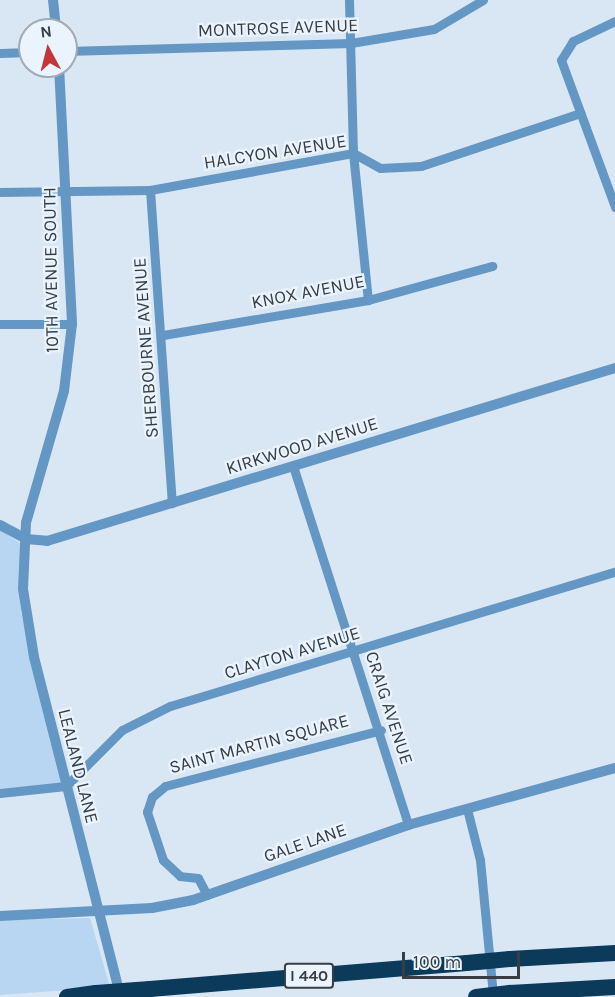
<!DOCTYPE html>
<style>
body{margin:0}
#map{position:relative;width:615px;height:997px;overflow:hidden;background:#d9e7f5;font-family:Karla,sans-serif}
div>[style]{position:absolute}
.green>*{inset:0;background:#b8d6f1}
.minor>*{height:9px;margin:-4.5px;padding:0 4.5px;transform-origin:4.5px;border-radius:4.5px;background:#6497c3}
.tertiary>*{height:10px;margin:-5px;padding:0 5px;transform-origin:5px;border-radius:5px;background:#6497c3}
.motorway>*{height:16px;margin:-8px;padding:0 8px;transform-origin:8px;border-radius:8px;background:#0c3a5b}
.motorway-bridge>*{height:16px;margin:-8px;padding:0 8px;transform-origin:8px;border-radius:8px;background:#0c3a5b}
span{translate:-50% -50%;white-space:nowrap;text-align:center;line-height:1.15;-webkit-text-stroke:4.5px #e9f4ff;paint-order:stroke}
.shield-label span{padding:2px 4px;background:#e9f4ff;border:2px solid;border-radius:4px;-webkit-text-stroke-width:0}
.shield-label{font-size:16px;color:#373d42;font-weight:700}
.street-label{font-size:18px;color:#373d42}
.north{position:absolute;left:18px;top:18px;width:60px;height:60px;box-sizing:border-box;background:#e9f4ff;border:2px solid #a2abb3;border-radius:50%;rotate:353deg;font-size:16px;font-weight:700;line-height:24px;text-align:center;color:#373d42}
.north::after{content:'';display:block;margin:auto;width:21px;height:27px;background:#c53637;clip-path:polygon(50% 0,100% 100%,50% 72%,0 100%)}
.scale{position:absolute;left:402px;top:952px;width:118px;height:27px;box-sizing:border-box;border:3px solid #373d42;border-top:0;padding-left:8px;font-size:18px;line-height:21px;white-space:nowrap;color:#373d42;-webkit-text-stroke:4px #e9f4ff;paint-order:stroke}
</style>
<div id="map">
<div class="green">
<div style="clip-path:polygon(0 530px,20px 543px,21px 612px,64px 787px,0 790px)"></div>
<div style="clip-path:polygon(90px 918px,110px 987px,0 995px,0 920px)"></div>
</div>
<div class="minor">
<div style="left:349px;top:0;width:153px;rotate:88.5deg"></div>
<div style="left:353px;top:153px;width:148px;rotate:84.2deg"></div>
<div style="left:615px;top:21px;width:47px;rotate:154.5deg"></div>
<div style="left:573px;top:41px;width:22px;rotate:122deg"></div>
<div style="left:561px;top:60px;width:157px;rotate:69.8deg"></div>
<div style="left:66px;top:51px;width:285px;rotate:-1.6deg"></div>
<div style="left:351px;top:43px;width:84px;rotate:-9.6deg"></div>
<div style="left:434px;top:29px;width:57px;rotate:-30.6deg"></div>
<div style="left:0;top:53px;width:30px;rotate:-2deg"></div>
<div style="left:150px;top:190px;width:314px;rotate:86deg"></div>
<div style="left:0;top:192px;width:150px;rotate:-0.8deg"></div>
<div style="left:150px;top:190px;width:206px;rotate:-10.3deg"></div>
<div style="left:353px;top:153px;width:31px;rotate:29deg"></div>
<div style="left:380px;top:168px;width:41px;rotate:-2.8deg"></div>
<div style="left:421px;top:166px;width:168px;rotate:-18.4deg"></div>
<div style="left:0;top:324px;width:72px"></div>
<div style="left:163px;top:335px;width:208px;rotate:-9.7deg"></div>
<div style="left:368px;top:300px;width:129px;rotate:-15.3deg"></div>
<div style="left:293px;top:466px;width:377px;rotate:72.2deg"></div>
<div style="left:0;top:793px;width:66px;rotate:-6.1deg"></div>
<div style="left:66px;top:786px;width:79px;rotate:-45deg"></div>
<div style="left:122px;top:730px;width:54px;rotate:-26.6deg"></div>
<div style="left:170px;top:706px;width:465px;rotate:-16.8deg"></div>
<div style="left:467px;top:809px;width:53px;rotate:75.7deg"></div>
<div style="left:480px;top:860px;width:137px;rotate:84.5deg"></div>
<div style="left:207px;top:895px;width:19px;rotate:-118deg"></div>
<div style="left:198px;top:878px;width:18px;rotate:-174deg"></div>
<div style="left:180px;top:876px;width:23px;rotate:-137deg"></div>
<div style="left:163px;top:860px;width:51px;rotate:-108.4deg"></div>
<div style="left:147px;top:812px;width:16px;rotate:-72deg"></div>
<div style="left:152px;top:797px;width:17px;rotate:-40deg"></div>
<div style="left:165px;top:786px;width:223px;rotate:-14.5deg"></div>
</div>
<div class="tertiary">
<div style="left:53px;top:0;width:30px;rotate:84deg"></div>
<div style="left:59px;top:66px;width:258px;rotate:87.1deg"></div>
<div style="left:72px;top:324px;width:67px;rotate:96.8deg"></div>
<div style="left:64px;top:391px;width:137px;rotate:106.1deg"></div>
<div style="left:26px;top:523px;width:66px;rotate:92.6deg"></div>
<div style="left:23px;top:589px;width:69px;rotate:80.8deg"></div>
<div style="left:34px;top:657px;width:349px;rotate:75.7deg"></div>
<div style="left:0;top:525px;width:30px;rotate:28deg"></div>
<div style="left:26px;top:539px;width:21px;rotate:5deg"></div>
<div style="left:47px;top:541px;width:594px;rotate:-16.94deg"></div>
<div style="left:0;top:916px;width:152px;rotate:-3deg"></div>
<div style="left:152px;top:908px;width:42px;rotate:-11deg"></div>
<div style="left:193px;top:900px;width:228px;rotate:-19.2deg"></div>
<div style="left:408px;top:825px;width:215px;rotate:-15.4deg"></div>
</div>
<div class="motorway">
<div style="left:510px;top:959px;width:105px;rotate:-3.3deg"></div>
<div style="left:150px;top:989px;width:318px;rotate:-4.7deg"></div>
<div style="left:510px;top:993px;width:105px;rotate:-3.3deg"></div>
<div style="left:67px;top:997px;width:29px;rotate:-8deg"></div>
</div>
<div class="motorway-bridge">
<div style="left:467px;top:963px;width:43px;rotate:-5.3deg"></div>
<div style="left:96px;top:993px;width:54px;rotate:-4.2deg"></div>
<div style="left:476px;top:997px;width:34px;rotate:-7deg"></div>
</div>
<div class="shield-label">
<span style="left:309px;top:976px">I 440</span>
</div>
<div class="street-label">
<span style="left:278px;top:28px;rotate:-2deg">MONTROSE AVENUE</span>
<span style="left:275px;top:152px;rotate:-9deg">HALCYON AVENUE</span>
<span style="left:51px;top:270px;rotate:-91deg">10TH AVENUE SOUTH</span>
<span style="left:308px;top:292px;rotate:-11deg">KNOX AVENUE</span>
<span style="left:146px;top:348px;rotate:-94deg">SHERBOURNE AVENUE</span>
<span style="left:302px;top:446px;rotate:-17deg">KIRKWOOD AVENUE</span>
<span style="left:292px;top:653px;rotate:-17deg">CLAYTON AVENUE</span>
<span style="left:389px;top:708px;rotate:72deg">CRAIG AVENUE</span>
<span style="left:259px;top:744px;rotate:-15deg">SAINT MARTIN SQUARE</span>
<span style="left:78px;top:766px;rotate:76deg">LEALAND LANE</span>
<span style="left:305px;top:843px;rotate:-19deg">GALE LANE</span>
</div>
<div class="north">N</div>
<div class="scale">100 m</div>
</div>
